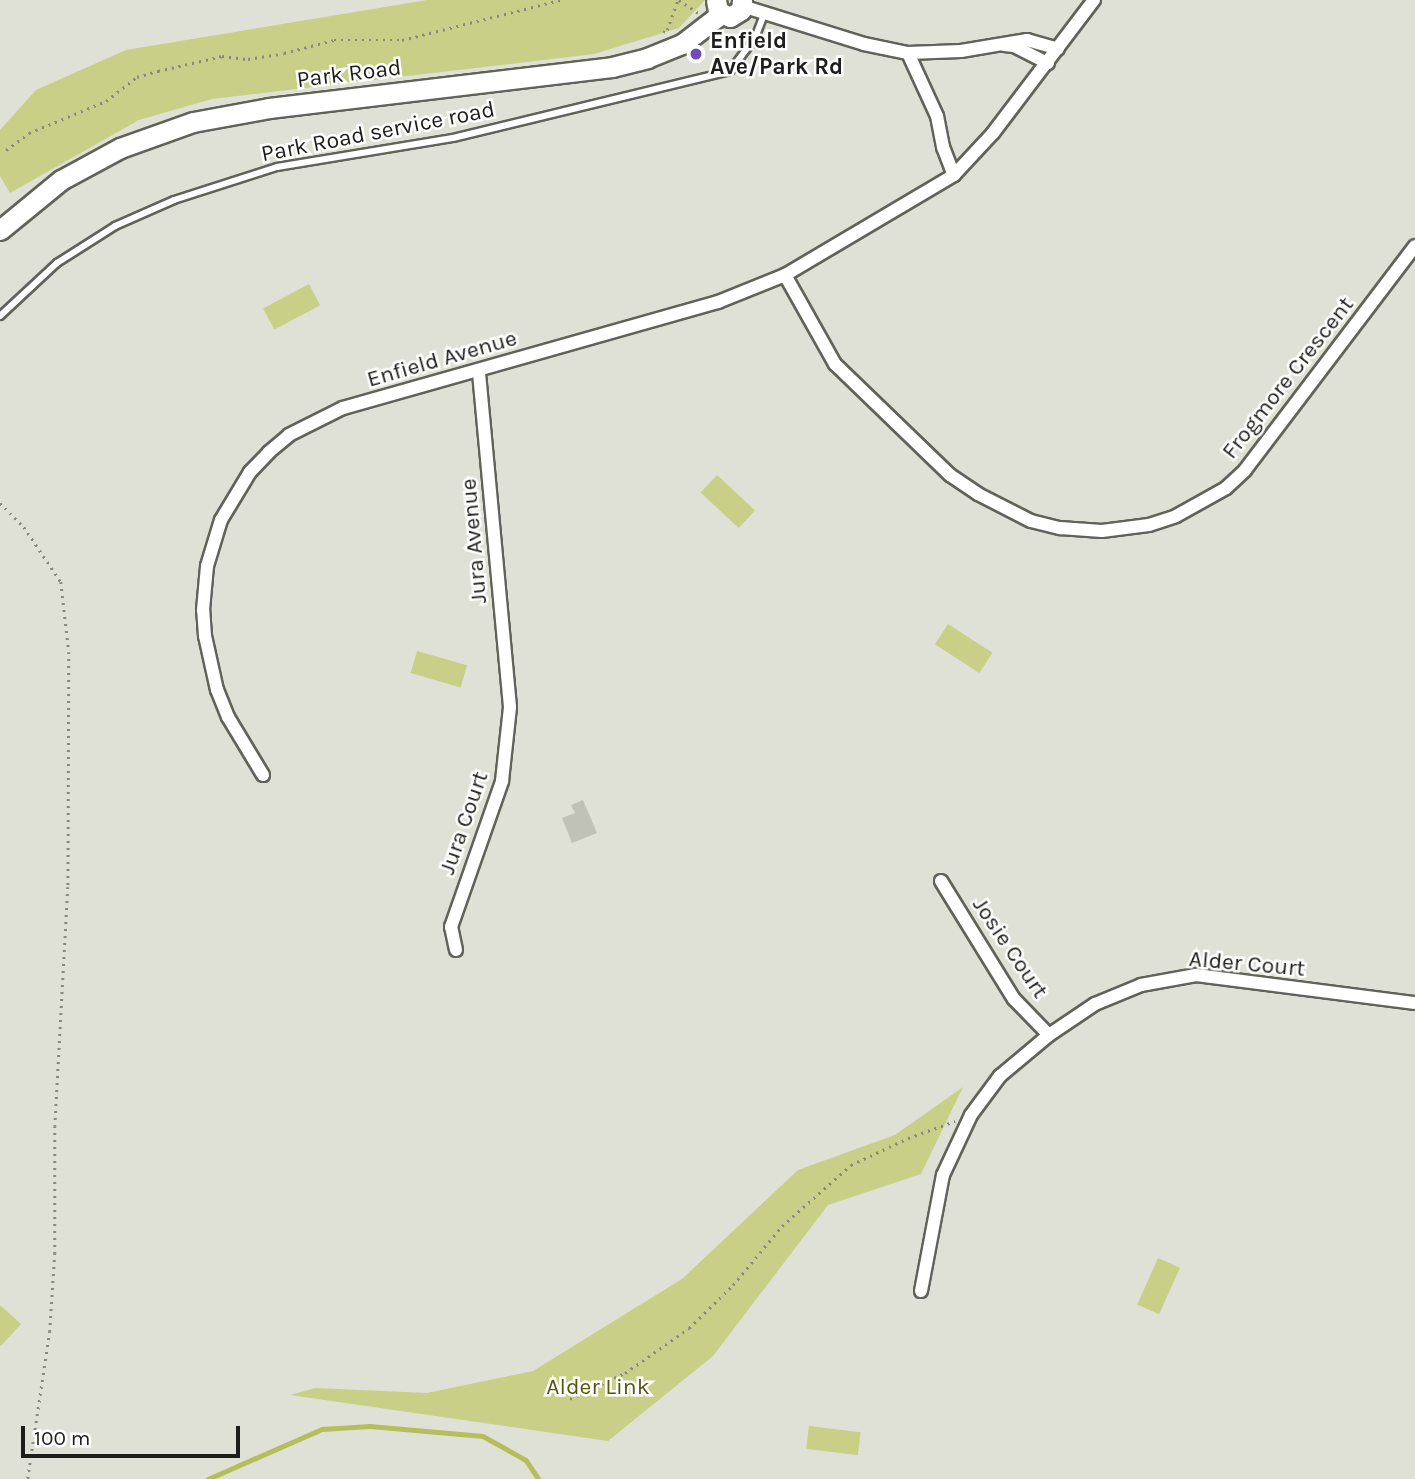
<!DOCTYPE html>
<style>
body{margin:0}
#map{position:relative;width:1415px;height:1479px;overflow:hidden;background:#dfe1d6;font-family:Karla,sans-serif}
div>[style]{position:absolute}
.green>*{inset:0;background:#c7d086;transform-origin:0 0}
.stream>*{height:4.5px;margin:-2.25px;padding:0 2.25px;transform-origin:2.25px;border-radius:2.25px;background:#b4bf5c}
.building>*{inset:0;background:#c0c2b8}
.path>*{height:2.5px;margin-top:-1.25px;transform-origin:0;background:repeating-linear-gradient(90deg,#878981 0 2px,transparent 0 7px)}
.roads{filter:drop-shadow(2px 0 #61635a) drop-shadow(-2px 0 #61635a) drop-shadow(0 2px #61635a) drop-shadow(0 -2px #61635a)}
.lane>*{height:6px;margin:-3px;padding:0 3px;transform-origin:3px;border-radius:3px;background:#fff}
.street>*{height:12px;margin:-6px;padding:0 6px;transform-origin:6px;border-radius:6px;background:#fff}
.secondary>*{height:19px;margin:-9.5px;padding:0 9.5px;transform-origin:9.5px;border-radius:9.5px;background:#fff}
.dots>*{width:19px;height:19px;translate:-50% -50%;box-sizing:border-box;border:4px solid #fff;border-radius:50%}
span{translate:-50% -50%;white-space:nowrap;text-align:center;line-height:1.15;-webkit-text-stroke:5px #fff;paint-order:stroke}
.poi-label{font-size:23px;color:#1d1e1a;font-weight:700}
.left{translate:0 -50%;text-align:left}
.street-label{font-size:23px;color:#1d1e1a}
.park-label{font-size:23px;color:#535910}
.scale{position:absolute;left:21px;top:1426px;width:219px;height:32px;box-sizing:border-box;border:4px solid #1d1e1a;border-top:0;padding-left:9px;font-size:21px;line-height:24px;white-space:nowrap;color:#1d1e1a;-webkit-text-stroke:5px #fff;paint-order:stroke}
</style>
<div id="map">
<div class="green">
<div style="clip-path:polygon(427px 0,705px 0,679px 28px,594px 54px,212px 99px,139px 120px,10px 193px,0 176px,0 130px,36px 90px,126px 50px)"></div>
<div style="left:309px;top:284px;width:24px;height:52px;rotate:62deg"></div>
<div style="left:717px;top:475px;width:52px;height:24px;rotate:43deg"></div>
<div style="left:948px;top:624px;width:53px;height:24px;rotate:33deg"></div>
<div style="left:417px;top:651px;width:52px;height:23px;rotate:16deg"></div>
<div style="clip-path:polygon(963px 1087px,921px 1174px,828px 1205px,713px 1356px,608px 1441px,290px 1395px,315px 1388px,427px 1393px,533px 1371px,682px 1279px,798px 1170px,895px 1135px)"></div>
<div style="left:1158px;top:1258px;width:24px;height:51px;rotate:24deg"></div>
<div style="clip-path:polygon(0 1305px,21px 1324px,1px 1346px,0 1345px)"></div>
<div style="left:809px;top:1426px;width:52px;height:23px;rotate:7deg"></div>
</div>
<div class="stream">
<div style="left:208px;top:1479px;width:124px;rotate:-23.7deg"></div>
<div style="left:322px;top:1429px;width:48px;rotate:-3.6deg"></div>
<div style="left:370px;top:1426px;width:113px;rotate:5.1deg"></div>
<div style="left:483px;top:1436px;width:49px;rotate:29.2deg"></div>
<div style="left:526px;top:1460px;width:23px;rotate:56deg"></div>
</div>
<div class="building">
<div style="clip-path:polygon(583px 800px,597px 833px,572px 843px,562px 818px,575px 813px,571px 805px)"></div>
</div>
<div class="path">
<div style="left:679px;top:0;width:23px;rotate:34deg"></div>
<div style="left:663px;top:32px;width:4px;rotate:-27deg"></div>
<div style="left:667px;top:30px;width:32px;rotate:-70deg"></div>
<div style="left:6px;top:150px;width:29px;rotate:-36deg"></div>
<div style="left:29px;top:133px;width:83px;rotate:-22.6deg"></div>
<div style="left:106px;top:101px;width:39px;rotate:-38deg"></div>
<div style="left:137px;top:77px;width:22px;rotate:-16deg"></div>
<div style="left:158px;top:71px;width:66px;rotate:-13.2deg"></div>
<div style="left:222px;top:56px;width:26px;rotate:7deg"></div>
<div style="left:248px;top:59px;width:36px;rotate:-9deg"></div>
<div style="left:284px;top:53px;width:52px;rotate:-14.6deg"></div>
<div style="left:334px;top:40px;width:68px"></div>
<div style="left:402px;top:40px;width:163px;rotate:-14.2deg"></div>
<div style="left:0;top:503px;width:34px;rotate:45deg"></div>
<div style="left:24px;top:527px;width:66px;rotate:56.1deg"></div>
<div style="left:61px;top:582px;width:70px;rotate:83.5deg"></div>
<div style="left:69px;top:652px;width:235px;rotate:90.2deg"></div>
<div style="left:68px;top:887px;width:239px;rotate:93.1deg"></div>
<div style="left:55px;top:1126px;width:127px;rotate:90deg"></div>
<div style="left:55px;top:1253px;width:78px;rotate:93.7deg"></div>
<div style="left:50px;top:1331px;width:150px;rotate:98.5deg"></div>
<div style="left:570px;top:1399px;width:61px;rotate:-25.3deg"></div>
<div style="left:625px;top:1373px;width:78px;rotate:-35.1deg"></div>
<div style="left:689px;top:1328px;width:62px;rotate:-44.3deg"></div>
<div style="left:733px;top:1285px;width:77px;rotate:-50.3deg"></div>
<div style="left:782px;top:1226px;width:92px;rotate:-41.5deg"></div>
<div style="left:851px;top:1165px;width:63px;rotate:-25.3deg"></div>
<div style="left:908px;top:1138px;width:50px;rotate:-19.9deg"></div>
</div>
<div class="roads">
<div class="lane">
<div style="left:0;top:316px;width:78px;rotate:-42.9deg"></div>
<div style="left:57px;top:263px;width:69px;rotate:-32.5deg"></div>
<div style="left:115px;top:226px;width:64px;rotate:-23.8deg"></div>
<div style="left:174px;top:200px;width:108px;rotate:-17.8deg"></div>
<div style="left:277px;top:167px;width:178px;rotate:-9.4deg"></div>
<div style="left:453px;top:138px;width:285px;rotate:-13.6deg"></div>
<div style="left:730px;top:71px;width:41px;rotate:-52.9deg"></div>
<div style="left:755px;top:38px;width:26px;rotate:-69deg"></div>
</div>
<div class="street">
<div style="left:742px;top:6px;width:128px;rotate:17.3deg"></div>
<div style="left:864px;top:44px;width:45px;rotate:11.6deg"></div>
<div style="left:908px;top:53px;width:53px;rotate:-2.2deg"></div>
<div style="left:961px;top:51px;width:67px;rotate:-9.5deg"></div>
<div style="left:1027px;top:40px;width:32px;rotate:16deg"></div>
<div style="left:1004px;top:45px;width:10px;rotate:6deg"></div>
<div style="left:1014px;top:46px;width:38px;rotate:27deg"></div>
<div style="left:908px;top:53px;width:69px;rotate:65.3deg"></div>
<div style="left:937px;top:116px;width:32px;rotate:79deg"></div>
<div style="left:943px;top:147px;width:30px;rotate:69deg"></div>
<div style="left:785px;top:275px;width:102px;rotate:60.7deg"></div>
<div style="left:835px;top:364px;width:160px;rotate:44deg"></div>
<div style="left:950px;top:475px;width:34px;rotate:34deg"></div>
<div style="left:978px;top:494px;width:59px;rotate:27deg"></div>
<div style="left:1031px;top:521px;width:30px;rotate:14deg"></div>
<div style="left:1060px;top:528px;width:42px;rotate:4.1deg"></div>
<div style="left:1102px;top:531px;width:47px;rotate:-7.3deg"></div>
<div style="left:1149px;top:525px;width:28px;rotate:-18deg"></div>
<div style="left:1176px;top:516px;width:57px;rotate:-29.2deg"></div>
<div style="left:1226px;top:488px;width:26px;rotate:-43deg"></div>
<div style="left:1245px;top:470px;width:281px;rotate:-52.8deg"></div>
<div style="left:263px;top:775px;width:68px;rotate:-121.1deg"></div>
<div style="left:228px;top:717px;width:29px;rotate:-112deg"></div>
<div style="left:217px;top:690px;width:55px;rotate:-102.5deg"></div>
<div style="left:205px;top:636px;width:26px;rotate:-94deg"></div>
<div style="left:203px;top:610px;width:44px;rotate:-84.8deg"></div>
<div style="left:207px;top:566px;width:48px;rotate:-73.1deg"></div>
<div style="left:221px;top:520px;width:56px;rotate:-58.9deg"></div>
<div style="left:250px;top:472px;width:28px;rotate:-46deg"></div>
<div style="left:269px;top:452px;width:26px;rotate:-40deg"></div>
<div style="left:289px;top:435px;width:60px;rotate:-26.6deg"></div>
<div style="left:343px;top:408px;width:390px;rotate:-15.8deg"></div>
<div style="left:718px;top:302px;width:72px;rotate:-21.9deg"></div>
<div style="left:785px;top:275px;width:196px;rotate:-30.6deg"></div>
<div style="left:954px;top:175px;width:57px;rotate:-47.1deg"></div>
<div style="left:993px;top:133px;width:167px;rotate:-52.8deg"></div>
<div style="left:941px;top:881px;width:139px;rotate:58.3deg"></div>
<div style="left:1014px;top:999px;width:50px;rotate:45.8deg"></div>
<div style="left:456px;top:950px;width:24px;rotate:-102deg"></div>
<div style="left:451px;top:927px;width:155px;rotate:-70.7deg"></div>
<div style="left:502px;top:781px;width:74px;rotate:-83.8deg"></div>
<div style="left:510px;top:707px;width:338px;rotate:-95.3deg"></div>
<div style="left:921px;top:1291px;width:118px;rotate:-79.3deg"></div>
<div style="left:943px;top:1175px;width:66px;rotate:-65deg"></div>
<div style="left:971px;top:1115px;width:49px;rotate:-53.4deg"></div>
<div style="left:1000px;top:1076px;width:64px;rotate:-39.9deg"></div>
<div style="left:1049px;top:1035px;width:55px;rotate:-34deg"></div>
<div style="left:1095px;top:1004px;width:50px;rotate:-22.4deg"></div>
<div style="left:1141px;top:985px;width:56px;rotate:-10.3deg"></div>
<div style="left:1196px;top:975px;width:221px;rotate:7.3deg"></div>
</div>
<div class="secondary">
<div style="left:716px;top:0;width:11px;rotate:80deg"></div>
<div style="left:718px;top:11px;width:13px;rotate:27deg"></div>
<div style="left:730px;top:17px;width:13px;rotate:-32deg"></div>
<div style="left:741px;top:10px;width:10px;rotate:-84deg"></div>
<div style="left:0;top:230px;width:79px;rotate:-39.3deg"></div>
<div style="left:61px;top:180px;width:67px;rotate:-28.5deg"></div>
<div style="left:120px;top:148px;width:77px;rotate:-19.6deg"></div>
<div style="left:193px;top:122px;width:77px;rotate:-10.4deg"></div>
<div style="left:269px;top:108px;width:345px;rotate:-6.8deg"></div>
<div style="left:612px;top:67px;width:36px;rotate:-14deg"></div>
<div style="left:647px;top:58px;width:38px;rotate:-22deg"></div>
<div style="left:682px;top:44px;width:49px;rotate:-37.6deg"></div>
</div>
</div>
<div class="dots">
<div style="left:696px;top:54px;background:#714ac2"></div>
</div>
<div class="poi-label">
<span class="left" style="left:710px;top:54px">Enfield<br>Ave/Park Rd</span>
</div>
<div class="street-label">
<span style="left:349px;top:74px;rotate:-7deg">Park Road</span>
<span style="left:378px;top:132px;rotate:-11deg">Park Road service road</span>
<span style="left:442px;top:359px;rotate:-16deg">Enfield Avenue</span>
<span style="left:1288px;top:378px;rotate:-52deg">Frogmore Crescent</span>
<span style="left:474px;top:541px;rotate:-95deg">Jura Avenue</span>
<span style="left:464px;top:823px;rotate:-71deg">Jura Court</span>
<span style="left:1010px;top:948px;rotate:56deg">Josie Court</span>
<span style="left:1247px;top:964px;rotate:5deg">Alder Court</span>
</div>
<div class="park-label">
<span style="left:598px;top:1387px">Alder Link</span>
</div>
<div class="scale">100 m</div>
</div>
